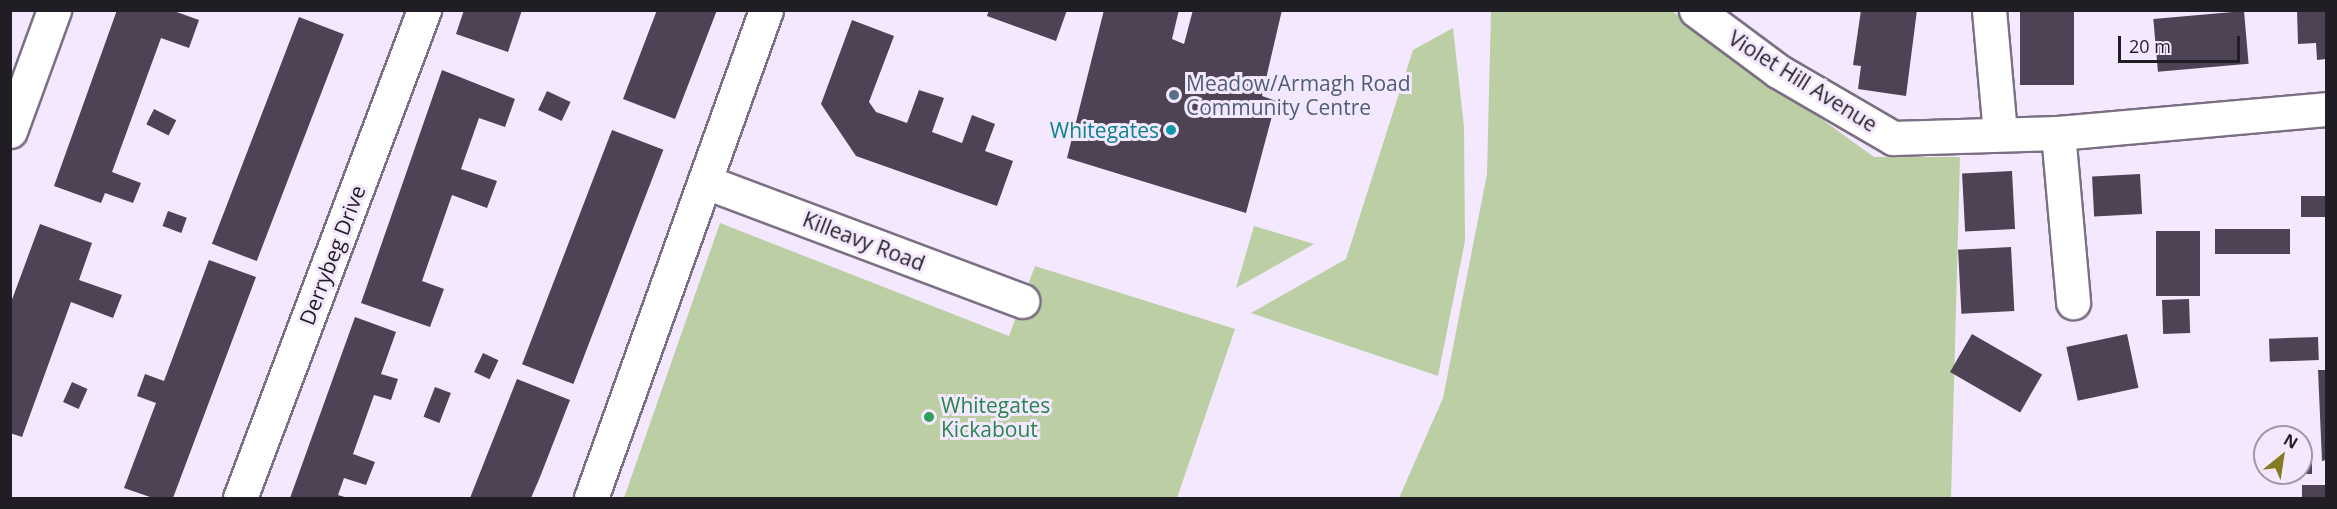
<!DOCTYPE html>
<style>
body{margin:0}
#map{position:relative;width:2337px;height:509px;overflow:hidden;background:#f4e8fe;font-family:"Open Sans",sans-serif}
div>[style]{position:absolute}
.green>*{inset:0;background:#bccea4}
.building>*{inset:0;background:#4d4355;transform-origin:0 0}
.roads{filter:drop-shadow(2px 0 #7b7083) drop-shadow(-2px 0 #7b7083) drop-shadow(0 2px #7b7083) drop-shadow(0 -2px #7b7083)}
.minor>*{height:33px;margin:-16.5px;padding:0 16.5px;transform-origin:16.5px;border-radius:16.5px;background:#fff}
.dots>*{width:16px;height:16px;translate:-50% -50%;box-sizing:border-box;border:3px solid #f4e8fe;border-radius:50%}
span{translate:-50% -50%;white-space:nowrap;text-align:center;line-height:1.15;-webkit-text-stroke:6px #f4e8fe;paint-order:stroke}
.street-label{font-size:21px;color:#211d24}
.service-label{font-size:21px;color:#4e5e75}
.left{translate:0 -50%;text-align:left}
.culture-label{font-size:21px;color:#0d838f}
.right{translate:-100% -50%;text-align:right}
.leisure-label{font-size:21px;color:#27864d}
.frame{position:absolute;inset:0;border:12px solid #211d24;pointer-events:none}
.north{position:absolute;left:2253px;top:425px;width:60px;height:60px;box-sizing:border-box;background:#f4e8fe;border:2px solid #a097a7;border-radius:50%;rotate:30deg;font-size:16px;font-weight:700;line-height:24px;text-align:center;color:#211d24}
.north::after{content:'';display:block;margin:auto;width:21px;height:27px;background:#827b21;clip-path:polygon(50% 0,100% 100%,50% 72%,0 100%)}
.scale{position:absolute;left:2118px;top:36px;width:122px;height:27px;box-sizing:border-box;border:3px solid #211d24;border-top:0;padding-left:8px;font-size:18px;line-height:21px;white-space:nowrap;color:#211d24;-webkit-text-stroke:4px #f4e8fe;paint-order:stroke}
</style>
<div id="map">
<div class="green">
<div style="clip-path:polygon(1491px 11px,1672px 11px,1874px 157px,1960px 157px,1951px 498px,1399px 498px,1443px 398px,1487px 174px)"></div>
<div style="clip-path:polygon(1453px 28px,1464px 127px,1465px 241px,1438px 376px,1251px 313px,1346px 259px,1413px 50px)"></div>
<div style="clip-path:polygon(720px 223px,1009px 336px,1035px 266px,1235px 329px,1177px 498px,624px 498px)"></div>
<div style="clip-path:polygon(1254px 226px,1314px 244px,1236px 288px)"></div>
</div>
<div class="building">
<div style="clip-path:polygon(117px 10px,171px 10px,199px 20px,189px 48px,161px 38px,112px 172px,141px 183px,133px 203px,105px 193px,101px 203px,54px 186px)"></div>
<div style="clip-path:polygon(464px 10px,522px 10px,508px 52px,456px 34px)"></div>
<div style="clip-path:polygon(657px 10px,717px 10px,675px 119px,623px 99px)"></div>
<div style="clip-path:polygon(989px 10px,1067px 10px,1056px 41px,987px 16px)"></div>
<div style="clip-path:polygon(1104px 10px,1179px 10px,1172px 39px,1184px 44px,1193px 10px,1282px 10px,1262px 96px,1276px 101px,1246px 213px,1067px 158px)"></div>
<div style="clip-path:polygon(1861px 10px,1917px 10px,1906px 96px,1858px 89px,1861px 66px,1853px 65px)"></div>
<div style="left:2020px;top:10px;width:54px;height:75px"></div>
<div style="clip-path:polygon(2297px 10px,2326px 10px,2326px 59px,2317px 60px,2316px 43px,2298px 44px)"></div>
<div style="left:2244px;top:11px;width:53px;height:91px;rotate:85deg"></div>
<div style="left:299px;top:17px;width:48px;height:243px;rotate:21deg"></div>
<div style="clip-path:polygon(852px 20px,894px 36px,869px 102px,876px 112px,907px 123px,919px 90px,944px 98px,932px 132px,962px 143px,972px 115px,995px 124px,985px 151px,1013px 161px,997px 206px,856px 156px,821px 104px)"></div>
<div style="clip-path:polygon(442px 70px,515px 99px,505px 127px,479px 118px,461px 169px,497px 181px,487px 208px,452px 195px,422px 281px,444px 289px,430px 327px,361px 303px)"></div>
<div style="left:547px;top:91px;width:26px;height:21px;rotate:25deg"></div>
<div style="left:154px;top:109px;width:25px;height:17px;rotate:27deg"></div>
<div style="left:612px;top:130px;width:55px;height:251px;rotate:21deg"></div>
<div style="left:2012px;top:171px;width:58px;height:50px;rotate:87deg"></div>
<div style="left:2140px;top:174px;width:40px;height:48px;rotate:87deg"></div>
<div style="left:2326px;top:196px;width:21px;height:25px;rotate:90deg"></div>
<div style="left:168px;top:211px;width:20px;height:16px;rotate:20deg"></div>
<div style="clip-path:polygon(40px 224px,92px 243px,79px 280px,122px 295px,113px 318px,71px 302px,22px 437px,10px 433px,10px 305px)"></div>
<div style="left:2215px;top:229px;width:75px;height:25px"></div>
<div style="left:2156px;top:231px;width:44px;height:65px"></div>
<div style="left:2011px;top:247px;width:64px;height:53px;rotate:87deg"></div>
<div style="clip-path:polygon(209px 260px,256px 277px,173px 498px,153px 498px,124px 488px,156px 403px,137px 396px,145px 374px,164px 381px)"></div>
<div style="left:2189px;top:299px;width:34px;height:27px;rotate:88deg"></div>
<div style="clip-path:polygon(355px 317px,396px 332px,381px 374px,398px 379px,391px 400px,374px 395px,353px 454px,375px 462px,366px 485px,344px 478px,338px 495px,348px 498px,290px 498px)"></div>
<div style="left:1972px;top:334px;width:81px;height:44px;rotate:30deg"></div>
<div style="left:2127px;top:334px;width:55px;height:62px;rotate:78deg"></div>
<div style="left:2318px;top:337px;width:23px;height:49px;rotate:88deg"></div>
<div style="left:483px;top:353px;width:17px;height:21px;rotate:25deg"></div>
<div style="clip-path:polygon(2318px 370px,2326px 370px,2326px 460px,2322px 461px)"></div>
<div style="clip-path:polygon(517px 379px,570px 400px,540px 477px,531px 498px,470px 498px)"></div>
<div style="left:72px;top:382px;width:17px;height:22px;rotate:24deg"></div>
<div style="left:435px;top:387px;width:17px;height:32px;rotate:21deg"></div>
<div style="left:2301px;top:451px;width:11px;height:23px"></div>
<div style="left:2302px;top:485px;width:24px;height:13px"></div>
</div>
<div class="roads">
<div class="minor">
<div style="left:1696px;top:10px;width:102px;rotate:36.6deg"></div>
<div style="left:1778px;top:71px;width:133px;rotate:30.2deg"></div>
<div style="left:1893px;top:138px;width:165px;rotate:-1.7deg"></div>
<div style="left:2058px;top:133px;width:269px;rotate:-5.1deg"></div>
<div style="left:1989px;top:10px;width:124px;rotate:84.9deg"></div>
<div style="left:10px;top:131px;width:129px;rotate:-70deg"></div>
<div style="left:2058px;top:133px;width:170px;rotate:84.9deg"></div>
<div style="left:706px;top:182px;width:338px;rotate:20.6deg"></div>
<div style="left:240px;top:498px;width:522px;rotate:-69.34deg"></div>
<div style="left:591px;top:498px;width:518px;rotate:-70.27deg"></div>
</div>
</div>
<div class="dots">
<div style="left:1174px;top:95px;background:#5c6f8a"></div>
<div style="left:1171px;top:130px;background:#0f9aa8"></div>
<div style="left:929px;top:417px;background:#2e9e5b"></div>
</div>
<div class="street-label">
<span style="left:1803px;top:81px;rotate:32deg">Violet Hill Avenue</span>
<span style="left:864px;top:241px;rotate:21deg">Killeavy Road</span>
<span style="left:332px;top:255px;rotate:-69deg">Derrybeg Drive</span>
</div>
<div class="service-label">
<span class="left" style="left:1186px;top:95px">Meadow/Armagh Road<br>Community Centre</span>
</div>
<div class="culture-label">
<span class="right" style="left:1159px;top:130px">Whitegates</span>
</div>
<div class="leisure-label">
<span class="left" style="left:941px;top:417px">Whitegates<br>Kickabout</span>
</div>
<div class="frame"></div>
<div class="north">N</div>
<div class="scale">20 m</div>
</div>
